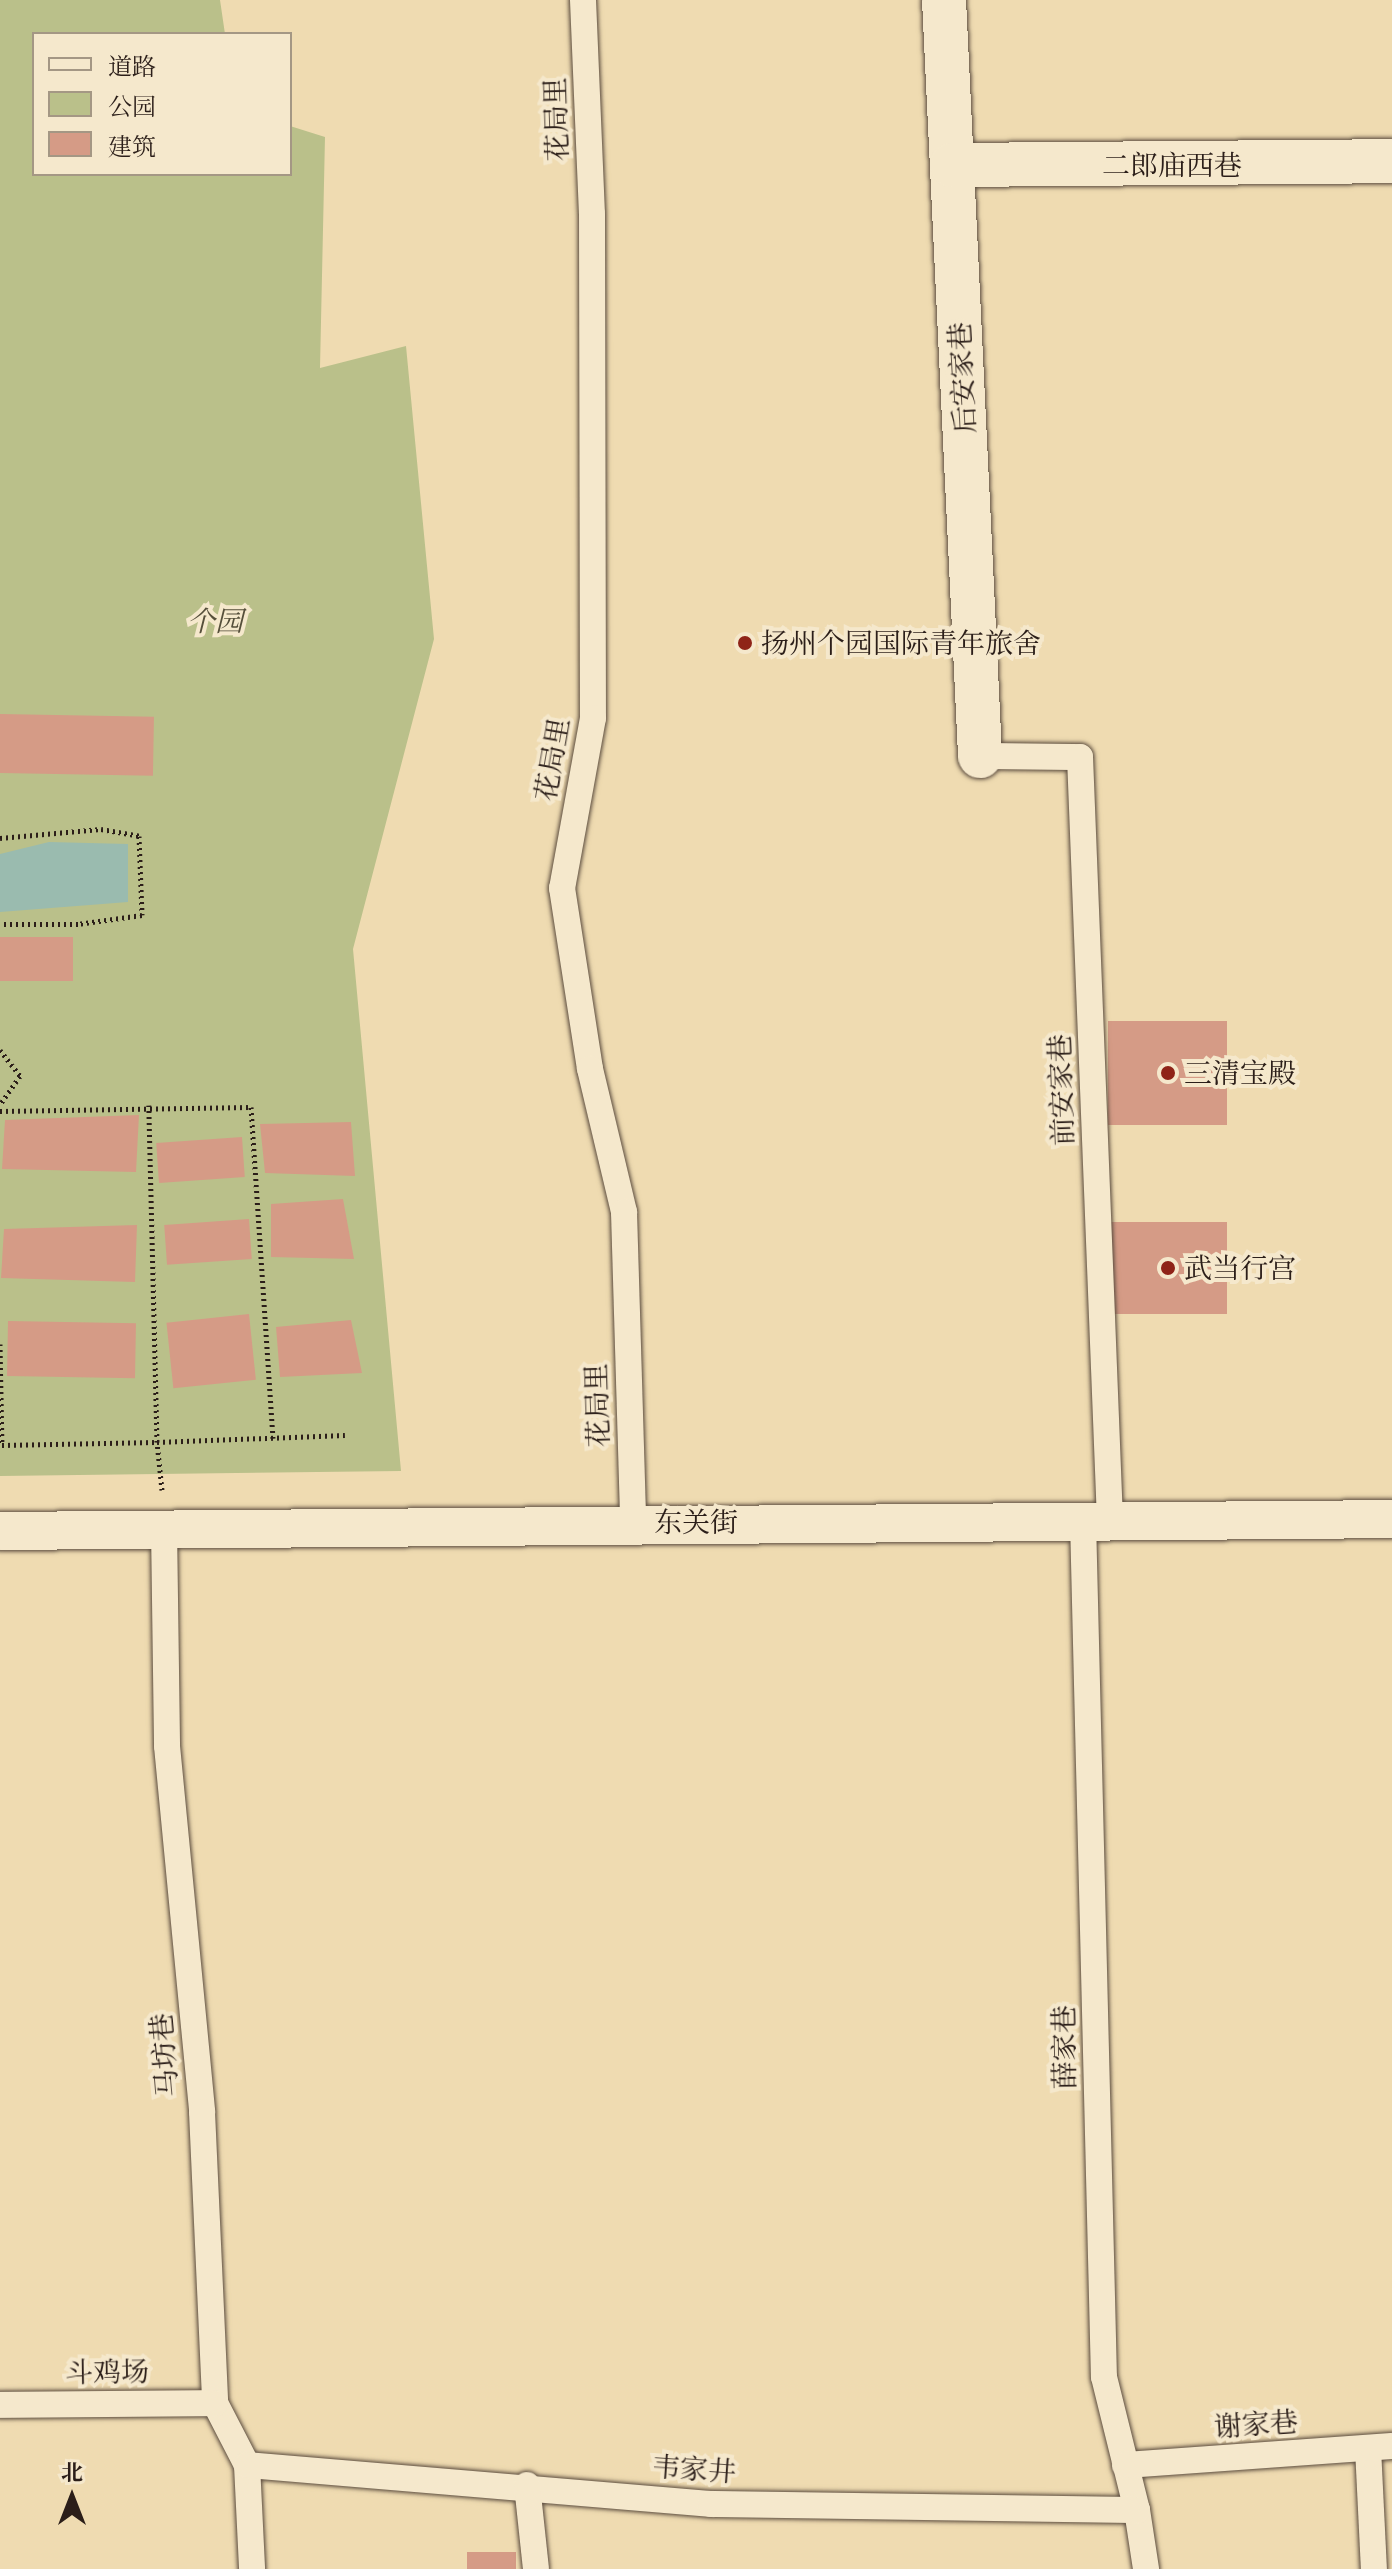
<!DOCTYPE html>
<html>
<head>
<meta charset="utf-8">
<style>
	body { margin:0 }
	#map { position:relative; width:1392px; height:2569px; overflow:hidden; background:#efdbb1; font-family:"EB Garamond","Noto Serif SC",serif }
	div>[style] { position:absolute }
	.green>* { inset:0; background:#bac08a }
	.water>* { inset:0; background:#9abbaf }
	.building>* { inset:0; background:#d59b86; transform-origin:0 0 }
	.path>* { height:5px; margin-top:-2.5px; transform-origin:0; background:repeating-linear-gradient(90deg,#2b1e19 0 2px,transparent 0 6px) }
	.roads { filter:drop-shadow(0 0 2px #5c4d3f) drop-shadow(0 0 2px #5c4d3f) }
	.service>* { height:26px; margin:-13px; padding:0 13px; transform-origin:13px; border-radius:13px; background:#f5e8cc }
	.pedestrian>* { height:38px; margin:-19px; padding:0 19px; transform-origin:19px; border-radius:19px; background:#f5e8cc }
	.minor>* { height:44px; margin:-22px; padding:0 22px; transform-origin:22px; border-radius:22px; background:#f5e8cc }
	.dots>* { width:22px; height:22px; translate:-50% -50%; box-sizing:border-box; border:4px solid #f5e8cc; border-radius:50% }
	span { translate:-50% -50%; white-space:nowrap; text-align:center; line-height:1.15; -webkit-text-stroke:8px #f5e8cc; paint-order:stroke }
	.street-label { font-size:28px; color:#2b1e19 }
	.park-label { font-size:28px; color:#564f3b; font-style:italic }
	.poi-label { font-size:28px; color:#2b1e19 }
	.left { translate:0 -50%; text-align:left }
	.legend { position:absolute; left:32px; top:32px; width:260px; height:144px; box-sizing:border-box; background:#f5e8cc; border:2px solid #a49784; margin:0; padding:10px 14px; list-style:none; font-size:24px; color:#2b1e19 }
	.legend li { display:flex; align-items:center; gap:16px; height:40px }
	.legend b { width:40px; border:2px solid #a49784 }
	.north { position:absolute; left:32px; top:2457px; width:80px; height:80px; -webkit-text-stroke:6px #f5e8cc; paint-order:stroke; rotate:0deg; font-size:22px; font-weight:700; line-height:32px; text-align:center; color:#2b1e19 }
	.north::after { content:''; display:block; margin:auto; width:28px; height:36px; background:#2b1e19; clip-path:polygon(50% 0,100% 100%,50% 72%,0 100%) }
</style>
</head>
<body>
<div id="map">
	<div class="green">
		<div style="clip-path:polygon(0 0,220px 0,225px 34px,34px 34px,34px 174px,290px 174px,290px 126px,325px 137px,320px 368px,406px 346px,434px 639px,353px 949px,401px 1471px,0 1476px)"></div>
	</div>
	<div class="water">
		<div style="clip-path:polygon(49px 842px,128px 844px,128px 902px,0 912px,0 854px)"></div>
	</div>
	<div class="building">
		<div style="left:0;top:714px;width:154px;height:59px;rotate:1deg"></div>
		<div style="left:0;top:937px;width:73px;height:44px"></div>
		<div style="left:1108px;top:1021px;width:119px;height:104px"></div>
		<div style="clip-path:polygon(139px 1115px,136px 1172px,2px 1169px,5px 1120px)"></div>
		<div style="clip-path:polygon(351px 1122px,355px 1176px,265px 1173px,260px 1124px)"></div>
		<div style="left:242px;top:1137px;width:40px;height:86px;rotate:86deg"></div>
		<div style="clip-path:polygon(343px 1199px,354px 1259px,271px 1257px,271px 1204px)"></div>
		<div style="left:249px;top:1219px;width:40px;height:85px;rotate:86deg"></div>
		<div style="left:1108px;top:1222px;width:119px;height:92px"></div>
		<div style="clip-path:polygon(137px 1225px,135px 1282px,1px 1278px,4px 1229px)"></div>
		<div style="left:249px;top:1314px;width:66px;height:83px;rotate:84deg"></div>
		<div style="clip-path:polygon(351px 1320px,362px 1373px,280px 1377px,276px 1327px)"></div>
		<div style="left:8px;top:1321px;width:128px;height:55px;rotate:1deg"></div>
		<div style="left:516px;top:2552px;width:17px;height:49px;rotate:90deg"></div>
	</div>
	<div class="path">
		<div style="left:0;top:838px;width:101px;rotate:-5.1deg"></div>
		<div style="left:101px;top:829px;width:39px;rotate:10deg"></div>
		<div style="left:139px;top:836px;width:79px;rotate:87.8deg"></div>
		<div style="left:142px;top:915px;width:65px;rotate:172deg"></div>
		<div style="left:78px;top:924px;width:78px;rotate:180deg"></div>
		<div style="left:0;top:1050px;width:33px;rotate:52deg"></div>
		<div style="left:20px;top:1076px;width:35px;rotate:125deg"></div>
		<div style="left:0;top:1111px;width:251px;rotate:-0.9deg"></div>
		<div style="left:251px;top:1107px;width:332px;rotate:86.2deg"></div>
		<div style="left:0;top:1344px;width:101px;rotate:88.9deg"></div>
		<div style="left:2px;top:1445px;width:155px;rotate:-1.1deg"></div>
		<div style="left:157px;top:1442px;width:337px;rotate:-91.4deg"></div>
		<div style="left:162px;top:1490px;width:48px;rotate:-95.9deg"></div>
		<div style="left:157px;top:1442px;width:188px;rotate:-2.1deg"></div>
	</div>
	<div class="roads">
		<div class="service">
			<div style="left:583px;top:0;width:214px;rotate:87.6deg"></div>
			<div style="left:592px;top:214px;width:504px;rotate:89.89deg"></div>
			<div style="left:593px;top:718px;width:173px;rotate:100.3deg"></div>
			<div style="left:562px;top:888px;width:183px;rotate:81.2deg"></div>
			<div style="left:590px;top:1069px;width:147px;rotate:76.6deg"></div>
			<div style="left:624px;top:1212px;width:310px;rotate:88.3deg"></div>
			<div style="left:980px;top:756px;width:100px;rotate:0.6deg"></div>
			<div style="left:1080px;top:757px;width:764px;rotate:87.75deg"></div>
			<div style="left:1083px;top:1520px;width:857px;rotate:88.6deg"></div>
			<div style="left:1104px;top:2377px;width:137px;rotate:76.1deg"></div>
			<div style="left:1137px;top:2510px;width:60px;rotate:81.3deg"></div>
			<div style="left:164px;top:1527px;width:219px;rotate:89.2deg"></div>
			<div style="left:167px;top:1746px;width:368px;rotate:84.5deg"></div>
			<div style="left:202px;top:2112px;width:291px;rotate:87.4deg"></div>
			<div style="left:215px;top:2403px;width:70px;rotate:62.7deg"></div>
			<div style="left:247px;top:2465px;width:104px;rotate:87.2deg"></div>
			<div style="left:0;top:2405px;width:215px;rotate:-0.5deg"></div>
			<div style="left:1368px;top:2448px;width:121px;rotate:87.2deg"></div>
			<div style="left:247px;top:2465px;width:466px;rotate:4.8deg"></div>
			<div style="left:711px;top:2504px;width:426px;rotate:0.8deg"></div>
			<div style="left:1125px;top:2465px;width:268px;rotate:-4.1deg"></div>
			<div style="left:527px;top:2485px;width:84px;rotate:83.9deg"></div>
		</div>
		<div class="pedestrian">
			<div style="left:0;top:1531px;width:1392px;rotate:-0.49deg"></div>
		</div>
		<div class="minor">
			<div style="left:944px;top:0;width:757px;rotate:87.27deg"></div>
			<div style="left:952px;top:165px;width:440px;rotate:-0.5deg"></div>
		</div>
	</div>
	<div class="dots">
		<div style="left:745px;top:643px;background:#8f2418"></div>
		<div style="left:1168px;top:1073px;background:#8f2418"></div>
		<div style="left:1168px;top:1268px;background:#8f2418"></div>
	</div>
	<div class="street-label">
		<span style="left:556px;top:119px;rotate:-92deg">花局里</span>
		<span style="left:1172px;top:165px">二郎庙西巷</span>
		<span style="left:962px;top:378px;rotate:-93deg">后安家巷</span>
		<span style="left:552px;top:759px;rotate:-80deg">花局里</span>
		<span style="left:1061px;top:1090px;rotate:-92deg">前安家巷</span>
		<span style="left:597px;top:1405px;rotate:-92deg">花局里</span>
		<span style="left:696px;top:1522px">东关街</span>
		<span style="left:1064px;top:2047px;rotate:-91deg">薛家巷</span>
		<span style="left:164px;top:2055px;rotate:-95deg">马坊巷</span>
		<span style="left:107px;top:2372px;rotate:-1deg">斗鸡场</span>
		<span style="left:1256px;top:2424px;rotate:-4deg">谢家巷</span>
		<span style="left:694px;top:2469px;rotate:4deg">韦家井</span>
	</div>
	<div class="park-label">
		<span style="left:215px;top:621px">个园</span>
	</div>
	<div class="poi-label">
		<span class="left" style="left:761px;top:643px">扬州个园国际青年旅舍</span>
		<span class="left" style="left:1184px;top:1073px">三清宝殿</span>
		<span class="left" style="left:1184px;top:1268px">武当行宫</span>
	</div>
	<ul class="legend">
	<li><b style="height:10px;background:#f5e8cc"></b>道路</li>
	<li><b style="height:22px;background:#bac08a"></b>公园</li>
	<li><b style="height:22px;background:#d59b86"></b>建筑</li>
	</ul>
	<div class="north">北</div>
</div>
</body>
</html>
